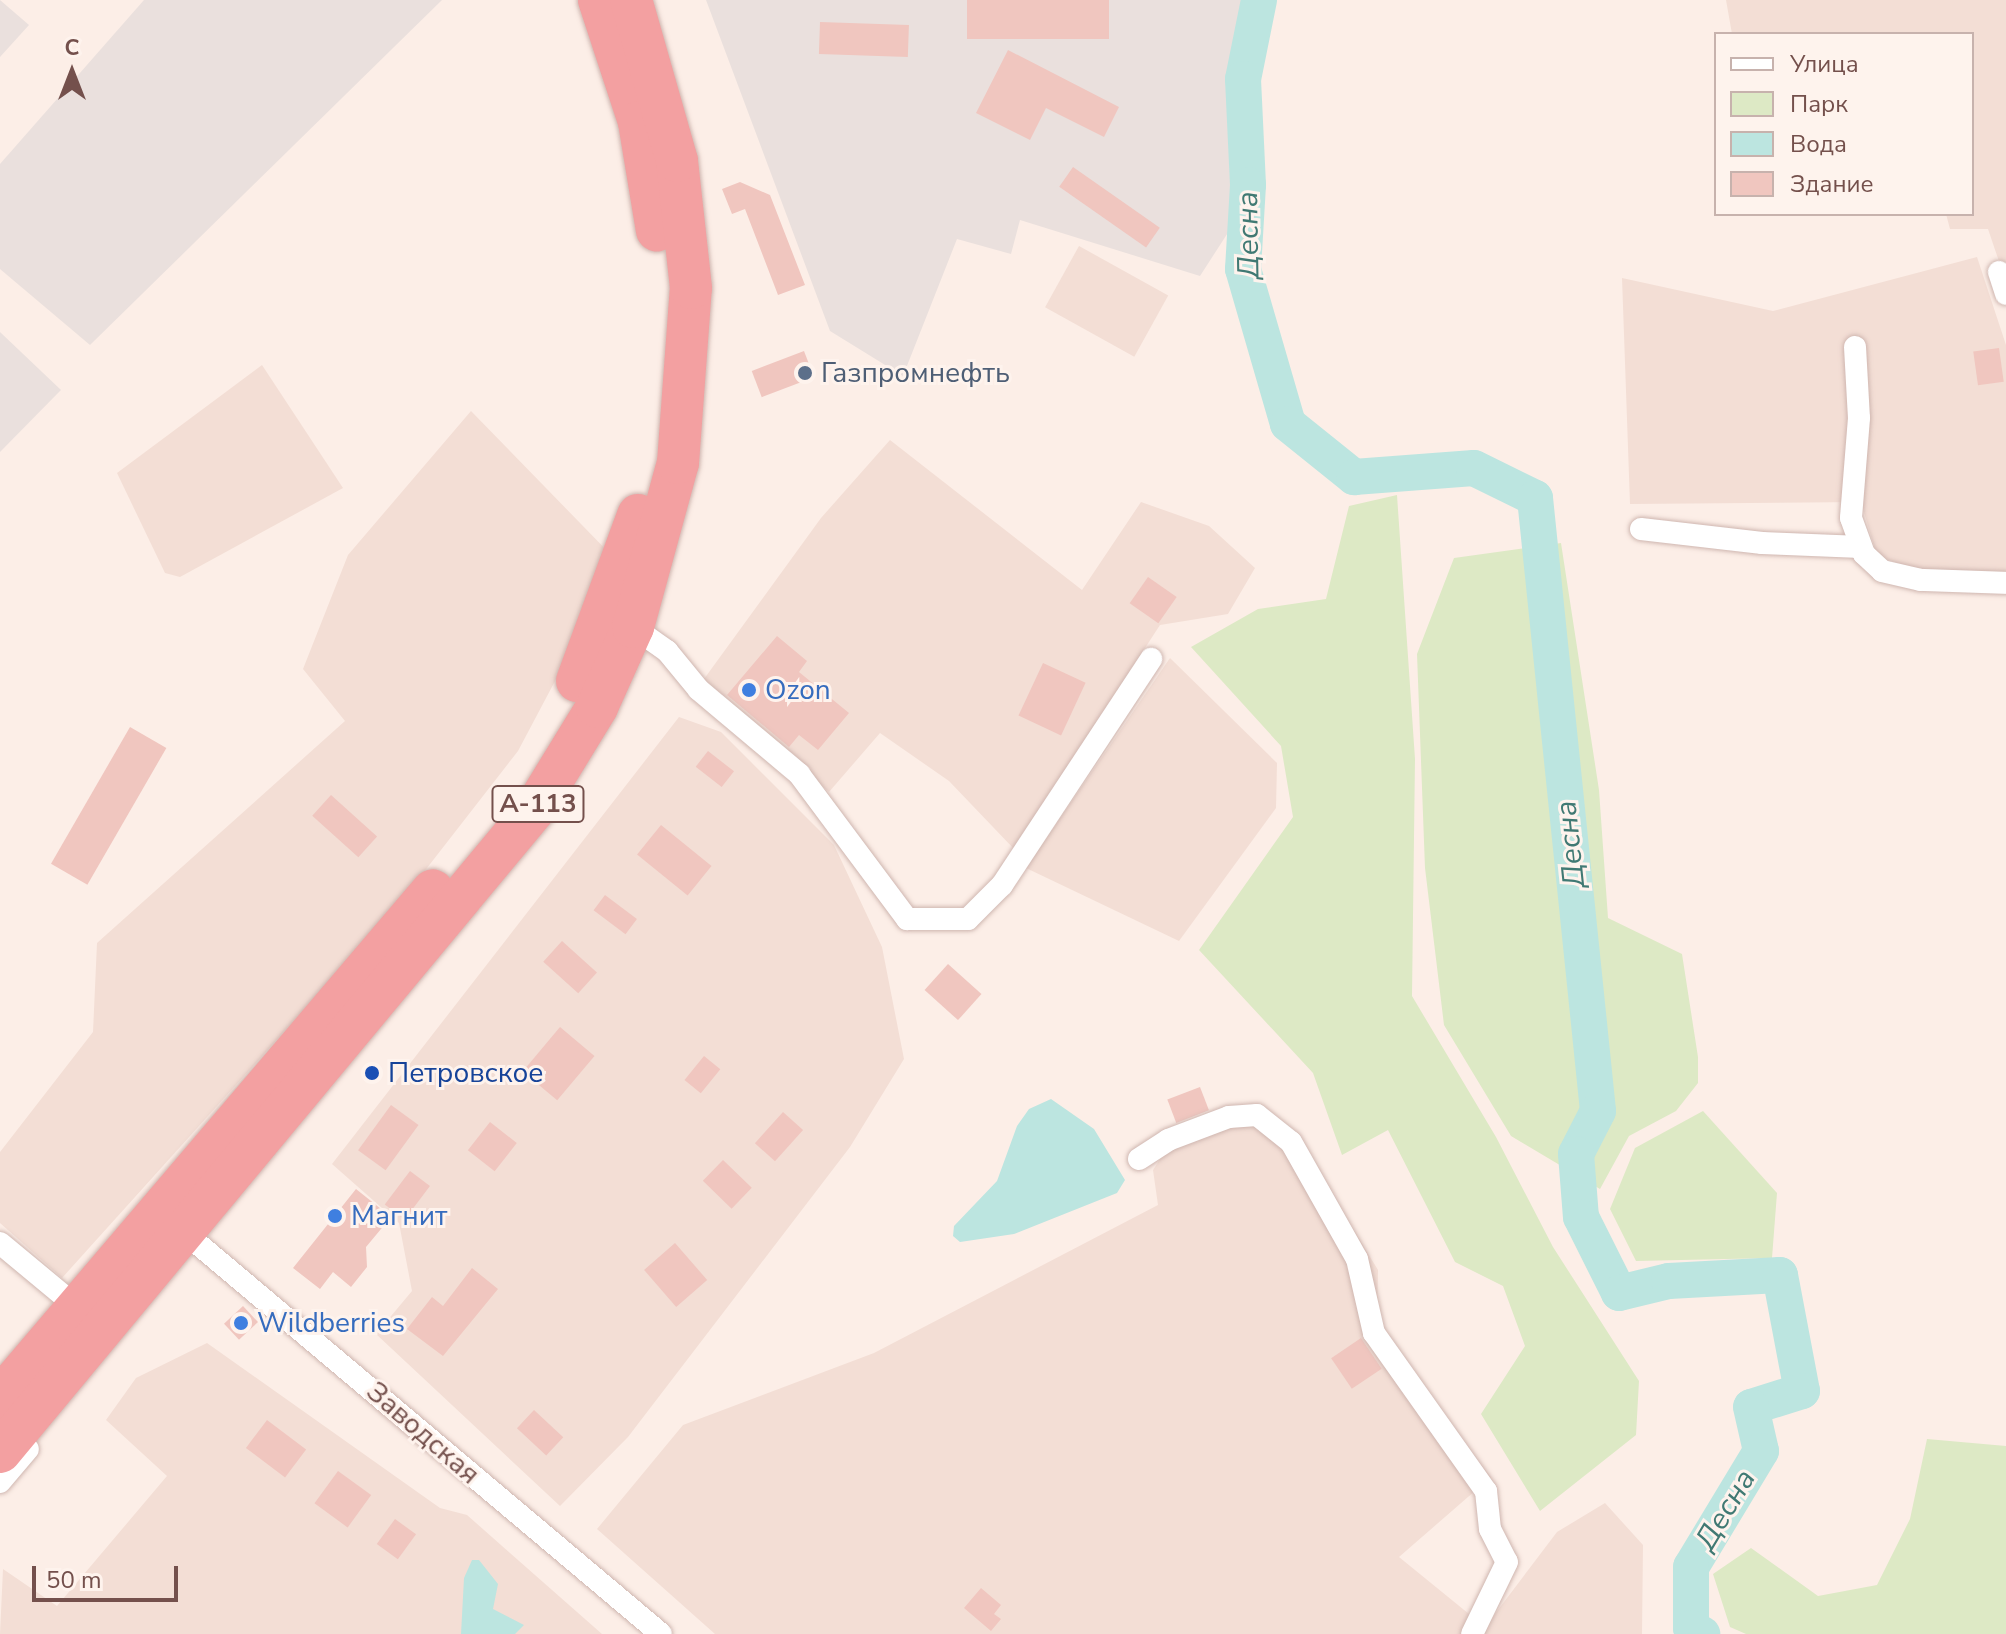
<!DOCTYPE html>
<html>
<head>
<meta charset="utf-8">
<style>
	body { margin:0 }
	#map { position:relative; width:2006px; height:1634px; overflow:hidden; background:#fceee7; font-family:"Nunito Sans",sans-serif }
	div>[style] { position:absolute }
	.residential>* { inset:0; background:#f3ded5; transform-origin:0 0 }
	.industrial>* { inset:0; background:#eae0dd }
	.green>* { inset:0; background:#dde9c5 }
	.water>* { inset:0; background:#bce5e0 }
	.river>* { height:36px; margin:-18px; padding:0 18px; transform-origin:18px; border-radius:18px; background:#bce5e0 }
	.building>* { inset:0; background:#f0c6bf; transform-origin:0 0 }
	.roads { filter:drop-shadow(0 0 2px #cfb6b0) drop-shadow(0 0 2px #cfb6b0) }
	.street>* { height:22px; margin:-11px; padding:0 11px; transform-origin:11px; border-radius:11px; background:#fff }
	.highway>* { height:42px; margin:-21px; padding:0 21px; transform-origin:21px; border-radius:21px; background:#f3a0a1 }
	.dots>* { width:22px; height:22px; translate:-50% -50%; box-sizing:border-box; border:4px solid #fef3ed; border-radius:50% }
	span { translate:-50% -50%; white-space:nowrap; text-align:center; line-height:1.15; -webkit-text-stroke:6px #fef3ed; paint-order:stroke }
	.shield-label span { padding:2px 6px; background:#fef3ed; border:2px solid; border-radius:6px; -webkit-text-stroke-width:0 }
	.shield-label { font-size:26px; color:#74504c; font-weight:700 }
	.service-label { font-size:28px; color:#4e5e75 }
	.left { translate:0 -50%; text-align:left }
	.shop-label { font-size:28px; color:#366cbe }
	.transit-label { font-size:28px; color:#164399 }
	.street-label { font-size:28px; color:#74504c }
	.water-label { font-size:30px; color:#407973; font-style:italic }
	.legend { position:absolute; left:1714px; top:32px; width:260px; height:184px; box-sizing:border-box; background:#fef3ed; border:2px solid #c7b2ad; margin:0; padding:10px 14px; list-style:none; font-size:24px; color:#74504c }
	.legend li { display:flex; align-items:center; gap:16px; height:40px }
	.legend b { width:40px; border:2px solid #c7b2ad }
	.north { position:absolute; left:32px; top:32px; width:80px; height:80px; -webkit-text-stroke:6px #fef3ed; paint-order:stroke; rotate:0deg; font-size:22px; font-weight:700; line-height:32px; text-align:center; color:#74504c }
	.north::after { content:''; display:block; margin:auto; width:28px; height:36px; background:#74504c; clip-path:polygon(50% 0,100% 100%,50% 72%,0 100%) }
	.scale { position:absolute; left:32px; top:1566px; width:146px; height:36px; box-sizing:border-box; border:4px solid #74504c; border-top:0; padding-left:10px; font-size:24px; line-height:28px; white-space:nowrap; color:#74504c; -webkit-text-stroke:6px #fef3ed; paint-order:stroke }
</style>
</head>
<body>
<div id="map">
	<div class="residential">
		<div style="clip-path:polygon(1726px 0,2006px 0,2006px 282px,1988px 229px,1950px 229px,1946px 214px,1972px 214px,1972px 34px,1732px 34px)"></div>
		<div style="left:1079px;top:246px;width:102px;height:70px;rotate:29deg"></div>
		<div style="clip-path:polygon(1977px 257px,2006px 345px,2006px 589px,1979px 590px,1877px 556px,1861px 502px,1630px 504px,1622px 278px,1773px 311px)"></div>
		<div style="clip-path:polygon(262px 365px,343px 488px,180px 577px,165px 573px,117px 473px)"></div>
		<div style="clip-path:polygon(471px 411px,618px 562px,518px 751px,399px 904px,62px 1278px,0 1223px,0 1152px,93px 1032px,97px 943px,345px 721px,303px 669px,348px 555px)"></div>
		<div style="clip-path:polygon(890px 440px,1082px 590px,1141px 502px,1209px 526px,1255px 568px,1228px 614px,1160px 625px,1014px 849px,949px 781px,880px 733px,829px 792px,704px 679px,821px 518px)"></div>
		<div style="clip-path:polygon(1170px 658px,1277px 763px,1276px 808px,1179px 941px,1026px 868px)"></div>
		<div style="clip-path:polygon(679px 717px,721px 732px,834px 845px,882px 947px,904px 1059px,850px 1147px,628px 1437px,560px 1506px,376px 1334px,412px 1291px,399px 1223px,332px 1164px)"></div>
		<div style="clip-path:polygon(1251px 1120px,1298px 1138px,1378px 1270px,1377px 1333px,1491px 1477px,1399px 1557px,1485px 1627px,1557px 1532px,1605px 1503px,1643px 1545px,1642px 1634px,715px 1634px,597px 1529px,683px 1425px,874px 1353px,1158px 1205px,1153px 1170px,1168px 1147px)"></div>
		<div style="clip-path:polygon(207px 1343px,440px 1508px,467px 1515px,602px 1634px,0 1634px,3px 1569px,57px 1606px,167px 1476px,106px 1420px,136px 1378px)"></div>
	</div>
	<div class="industrial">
		<div style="clip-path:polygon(0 0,29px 25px,0 57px)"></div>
		<div style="clip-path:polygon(144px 0,442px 0,90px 345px,0 269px,0 164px)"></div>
		<div style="clip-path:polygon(706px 0,1242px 0,1228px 78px,1231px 228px,1200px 276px,1020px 220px,1011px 254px,957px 239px,903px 376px,830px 331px)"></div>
		<div style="clip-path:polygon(0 332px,61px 390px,0 452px)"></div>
	</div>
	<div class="green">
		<div style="clip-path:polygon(1397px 495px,1415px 759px,1412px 996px,1496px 1137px,1553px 1247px,1639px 1381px,1636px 1435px,1540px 1511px,1481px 1414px,1525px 1346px,1503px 1286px,1455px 1262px,1388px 1130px,1342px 1155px,1313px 1073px,1199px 950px,1293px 817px,1281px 746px,1191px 647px,1258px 609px,1326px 599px,1349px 506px)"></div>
		<div style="clip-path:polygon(1561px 543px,1599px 790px,1608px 918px,1682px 954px,1698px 1057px,1698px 1083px,1676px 1111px,1629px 1136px,1600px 1189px,1511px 1136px,1444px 1025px,1425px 868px,1417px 654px,1454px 558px)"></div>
		<div style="clip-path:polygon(1703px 1111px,1777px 1193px,1772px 1258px,1636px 1261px,1610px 1209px,1635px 1148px)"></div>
		<div style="clip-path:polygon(1927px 1439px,2006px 1446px,2006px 1634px,1746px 1634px,1730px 1627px,1713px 1574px,1751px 1548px,1818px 1596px,1877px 1585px,1910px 1519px)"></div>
	</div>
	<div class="water">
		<div style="clip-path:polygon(1051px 1099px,1094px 1129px,1125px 1180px,1117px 1193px,1014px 1234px,960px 1242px,953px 1236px,954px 1226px,997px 1181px,1017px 1126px,1029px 1109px)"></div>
		<div style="clip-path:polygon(472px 1560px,479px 1560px,498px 1584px,493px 1609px,524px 1625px,515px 1634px,461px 1634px,464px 1578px)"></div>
	</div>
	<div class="river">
		<div style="left:1259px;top:0;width:81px;rotate:101.4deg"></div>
		<div style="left:1243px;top:79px;width:106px;rotate:87.3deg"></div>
		<div style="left:1248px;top:185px;width:84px;rotate:93.4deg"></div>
		<div style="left:1243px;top:269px;width:161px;rotate:73.8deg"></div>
		<div style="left:1288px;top:424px;width:85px;rotate:38.8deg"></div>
		<div style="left:1354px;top:477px;width:120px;rotate:-4.3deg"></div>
		<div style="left:1474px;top:468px;width:68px;rotate:26.2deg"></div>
		<div style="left:1535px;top:498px;width:616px;rotate:84.13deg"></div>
		<div style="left:1598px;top:1111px;width:48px;rotate:117.1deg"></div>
		<div style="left:1576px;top:1154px;width:63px;rotate:85.5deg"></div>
		<div style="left:1581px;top:1217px;width:85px;rotate:63.4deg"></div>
		<div style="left:1619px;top:1293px;width:51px;rotate:-13.5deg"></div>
		<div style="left:1669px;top:1281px;width:111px;rotate:-3.1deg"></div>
		<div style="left:1780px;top:1275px;width:118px;rotate:79.3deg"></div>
		<div style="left:1802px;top:1391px;width:53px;rotate:162.6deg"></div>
		<div style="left:1751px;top:1407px;width:45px;rotate:77.2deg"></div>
		<div style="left:1761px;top:1451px;width:135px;rotate:121.1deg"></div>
		<div style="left:1691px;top:1567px;width:61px;rotate:90deg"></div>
		<div style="left:1691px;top:1628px;width:13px;rotate:29deg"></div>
	</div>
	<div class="building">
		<div style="left:967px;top:0;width:142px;height:39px"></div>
		<div style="left:820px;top:22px;width:89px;height:32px;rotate:2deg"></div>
		<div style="clip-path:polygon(1008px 50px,1119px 107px,1104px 137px,1046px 108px,1030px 140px,976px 113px)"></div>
		<div style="left:1073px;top:167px;width:106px;height:24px;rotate:35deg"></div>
		<div style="clip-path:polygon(740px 182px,770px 195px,805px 285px,778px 295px,745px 209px,732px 214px,722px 189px)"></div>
		<div style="left:1999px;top:348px;width:34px;height:26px;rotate:82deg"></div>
		<div style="left:804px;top:351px;width:28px;height:56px;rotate:69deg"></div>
		<div style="left:1148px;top:577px;width:35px;height:32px;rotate:35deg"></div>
		<div style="clip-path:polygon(777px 636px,807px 661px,799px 672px,849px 713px,818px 750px,799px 735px,789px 747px,727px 695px)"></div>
		<div style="left:1043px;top:663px;width:47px;height:58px;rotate:25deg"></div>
		<div style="left:130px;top:727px;width:42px;height:158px;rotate:30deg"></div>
		<div style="left:708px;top:751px;width:33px;height:20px;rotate:38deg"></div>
		<div style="left:331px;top:795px;width:62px;height:28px;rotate:42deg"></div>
		<div style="left:661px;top:825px;width:65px;height:38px;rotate:39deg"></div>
		<div style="left:605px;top:895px;width:40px;height:19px;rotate:37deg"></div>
		<div style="left:562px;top:941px;width:47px;height:28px;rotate:42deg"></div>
		<div style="left:948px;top:964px;width:45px;height:35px;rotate:42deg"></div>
		<div style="left:560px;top:1027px;width:45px;height:58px;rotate:40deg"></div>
		<div style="left:704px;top:1056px;width:21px;height:31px;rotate:39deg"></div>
		<div style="left:1200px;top:1087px;width:25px;height:35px;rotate:69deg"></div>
		<div style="left:391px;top:1105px;width:34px;height:56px;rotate:36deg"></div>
		<div style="left:783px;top:1112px;width:27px;height:42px;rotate:42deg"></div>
		<div style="left:490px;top:1122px;width:34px;height:36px;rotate:38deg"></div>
		<div style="left:723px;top:1160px;width:40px;height:29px;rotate:44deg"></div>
		<div style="left:410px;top:1171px;width:25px;height:42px;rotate:37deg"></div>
		<div style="clip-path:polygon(356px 1189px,391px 1217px,366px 1247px,367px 1267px,351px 1287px,333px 1272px,320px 1289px,293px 1268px)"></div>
		<div style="left:675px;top:1243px;width:49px;height:41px;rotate:49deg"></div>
		<div style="clip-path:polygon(472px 1268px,498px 1289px,443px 1356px,407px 1329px,432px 1297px,443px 1306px)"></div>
		<div style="left:243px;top:1306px;width:22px;height:26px;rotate:47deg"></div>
		<div style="left:1361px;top:1338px;width:37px;height:36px;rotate:56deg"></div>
		<div style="left:534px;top:1410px;width:40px;height:25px;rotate:43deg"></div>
		<div style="left:267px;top:1420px;width:49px;height:35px;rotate:37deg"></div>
		<div style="left:338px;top:1471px;width:41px;height:40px;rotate:36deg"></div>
		<div style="left:395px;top:1519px;width:26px;height:31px;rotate:36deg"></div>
		<div style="clip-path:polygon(981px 1588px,1001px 1605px,994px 1614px,1001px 1619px,991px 1631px,964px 1608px)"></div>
	</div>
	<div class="roads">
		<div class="street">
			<div style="left:1999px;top:272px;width:23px;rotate:72deg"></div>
			<div style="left:1855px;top:347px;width:71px;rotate:86.8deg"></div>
			<div style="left:1859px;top:418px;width:100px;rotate:94.6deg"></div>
			<div style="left:1851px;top:518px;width:38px;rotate:70deg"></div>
			<div style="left:1864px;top:554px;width:25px;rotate:43deg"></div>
			<div style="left:1882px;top:571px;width:40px;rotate:13deg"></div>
			<div style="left:1921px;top:580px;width:85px;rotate:2deg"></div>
			<div style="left:1641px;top:529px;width:122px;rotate:6.6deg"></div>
			<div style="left:1762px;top:543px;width:99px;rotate:2.3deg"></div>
			<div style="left:633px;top:627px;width:42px;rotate:35.2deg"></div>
			<div style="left:667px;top:651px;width:50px;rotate:50.6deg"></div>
			<div style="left:699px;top:690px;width:131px;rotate:40deg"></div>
			<div style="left:799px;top:774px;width:181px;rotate:53.3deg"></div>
			<div style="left:907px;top:919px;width:61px"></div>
			<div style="left:968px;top:919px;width:48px;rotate:-45deg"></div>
			<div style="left:1002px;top:885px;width:271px;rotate:-56.6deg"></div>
			<div style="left:1139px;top:1159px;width:35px;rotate:-33deg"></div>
			<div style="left:1168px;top:1140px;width:65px;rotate:-20.7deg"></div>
			<div style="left:1229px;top:1117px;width:28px;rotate:-4deg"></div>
			<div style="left:1257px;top:1115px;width:43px;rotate:38.5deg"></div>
			<div style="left:1291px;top:1142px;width:134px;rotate:60.6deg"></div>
			<div style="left:1357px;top:1259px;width:76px;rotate:77.1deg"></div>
			<div style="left:1374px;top:1333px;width:194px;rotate:54.7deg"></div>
			<div style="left:1486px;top:1491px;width:38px;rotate:84deg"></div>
			<div style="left:1490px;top:1529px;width:37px;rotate:63deg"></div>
			<div style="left:1507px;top:1562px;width:80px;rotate:115.9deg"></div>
			<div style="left:185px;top:1233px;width:622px;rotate:40.11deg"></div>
			<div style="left:0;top:1243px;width:99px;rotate:39.7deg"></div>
			<div style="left:0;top:1482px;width:43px;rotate:-49.7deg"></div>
		</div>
		<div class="highway">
			<div style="left:599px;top:0;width:128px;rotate:71.8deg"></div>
			<div style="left:639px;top:122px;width:110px;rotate:80.6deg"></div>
			<div style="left:577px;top:681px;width:177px;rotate:-69.8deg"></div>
			<div style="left:0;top:1398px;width:667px;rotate:-49.56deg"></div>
			<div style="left:0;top:1452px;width:835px;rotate:-50.25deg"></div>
			<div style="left:534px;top:810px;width:121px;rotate:-58.5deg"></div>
			<div style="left:597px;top:707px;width:88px;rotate:-65.8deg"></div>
			<div style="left:633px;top:627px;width:170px;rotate:-74.7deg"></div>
			<div style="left:678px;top:463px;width:175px;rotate:-85.8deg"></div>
			<div style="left:691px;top:288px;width:128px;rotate:-96.3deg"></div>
			<div style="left:677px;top:161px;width:167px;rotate:-105.9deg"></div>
		</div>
	</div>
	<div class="dots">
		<div style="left:805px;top:373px;background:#5c6f8a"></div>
		<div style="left:749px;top:690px;background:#3f7fe0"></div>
		<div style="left:372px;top:1073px;background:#1a4fb4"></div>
		<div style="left:335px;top:1216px;background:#3f7fe0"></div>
		<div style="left:241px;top:1323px;background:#3f7fe0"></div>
	</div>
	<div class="shield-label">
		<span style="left:538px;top:804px">А-113</span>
	</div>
	<div class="service-label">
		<span class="left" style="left:821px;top:373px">Газпромнефть</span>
	</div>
	<div class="shop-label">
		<span class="left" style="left:765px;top:690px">Ozon</span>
		<span class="left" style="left:351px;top:1216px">Магнит</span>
		<span class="left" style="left:257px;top:1323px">Wildberries</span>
	</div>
	<div class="transit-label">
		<span class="left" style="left:388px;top:1073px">Петровское</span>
	</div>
	<div class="street-label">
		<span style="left:423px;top:1433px;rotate:41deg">Заводская</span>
	</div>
	<div class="water-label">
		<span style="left:1249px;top:235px;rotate:-91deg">Десна</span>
		<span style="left:1571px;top:844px;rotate:-96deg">Десна</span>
		<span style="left:1726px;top:1510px;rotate:-59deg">Десна</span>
	</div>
	<ul class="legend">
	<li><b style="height:10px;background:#fff"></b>Улица</li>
	<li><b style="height:22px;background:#dde9c5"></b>Парк</li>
	<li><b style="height:22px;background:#bce5e0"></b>Вода</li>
	<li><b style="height:22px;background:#f0c6bf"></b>Здание</li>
	</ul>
	<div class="north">С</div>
	<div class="scale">50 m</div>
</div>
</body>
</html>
